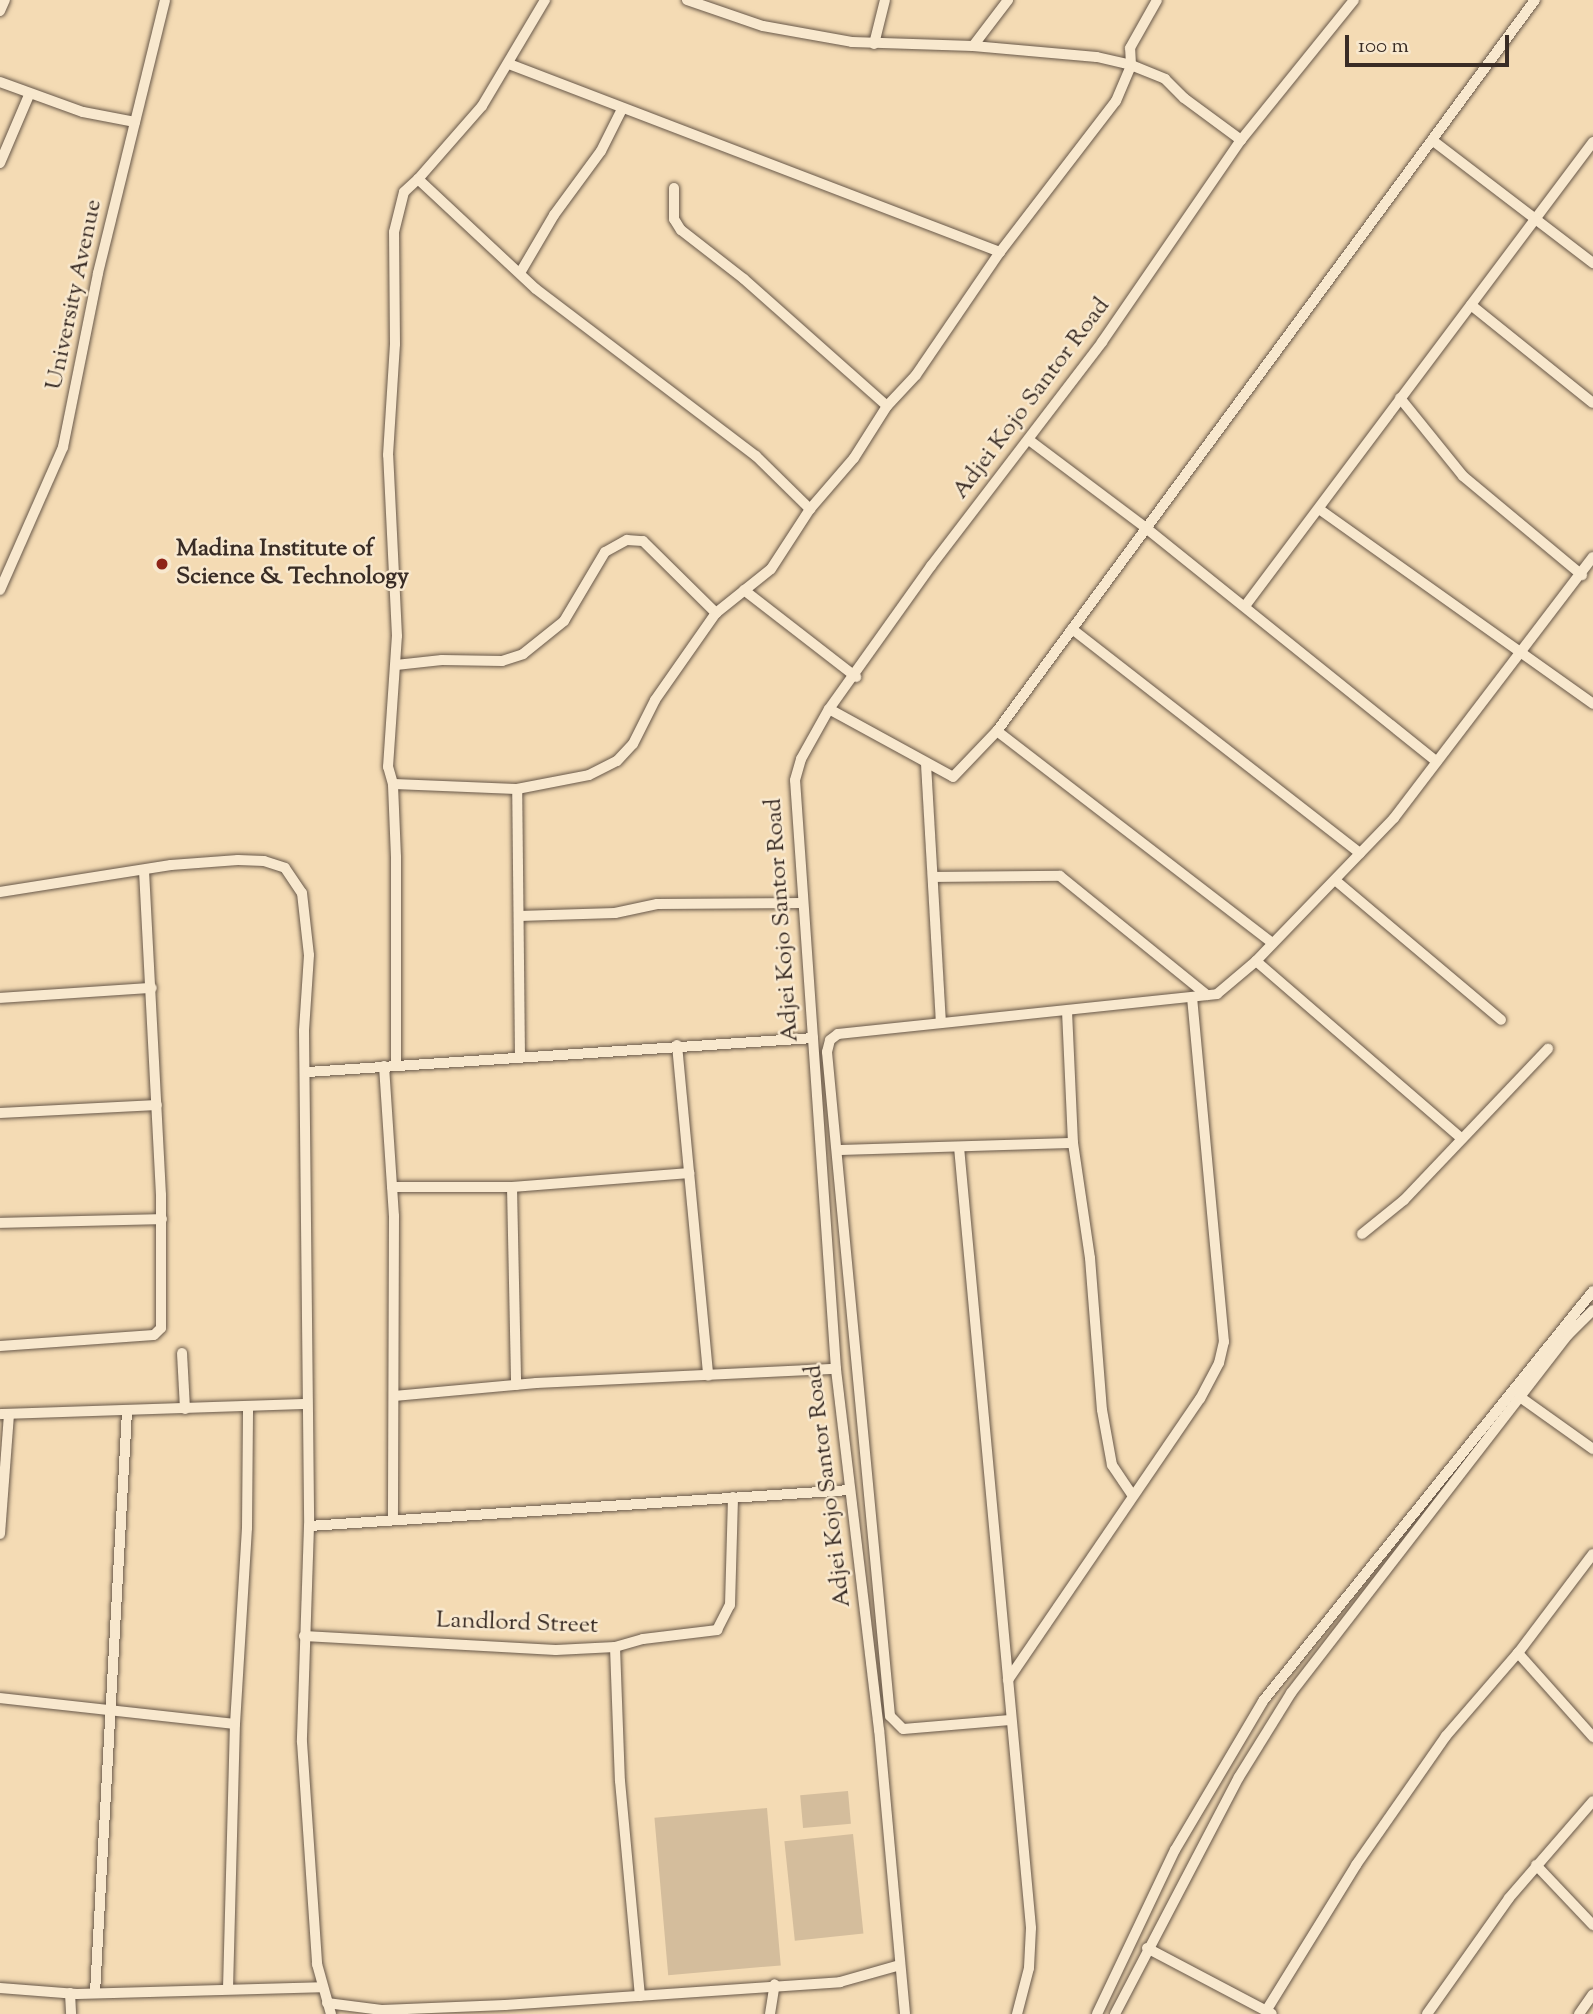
<!DOCTYPE html>
<html>
<head>
<meta charset="utf-8">
<style>
	body { margin:0 }
	#map { position:relative; width:1593px; height:2014px; overflow:hidden; background:#f4dbb4; font-family:"Sorts Mill Goudy",serif }
	div>[style] { position:absolute }
	.green>* { inset:0; background:#d4bd9c; transform-origin:0 0 }
	.roads { filter:drop-shadow(0 0 2px #685849) drop-shadow(0 0 2px #685849) }
	.minor>* { height:10px; margin:-5px; padding:0 5px; transform-origin:5px; border-radius:5px; background:#f8e8ce }
	.dots>* { width:19px; height:19px; translate:-50% -50%; box-sizing:border-box; border:4px solid #f8e8ce; border-radius:50% }
	span { translate:-50% -50%; white-space:nowrap; text-align:center; line-height:1.15; -webkit-text-stroke:5px #f8e8ce; paint-order:stroke }
	.street-label { font-size:24px; color:#392c25 }
	.poi-label { font-size:24px; color:#392c25; font-weight:700 }
	.left { translate:0 -50%; text-align:left }
	.scale { position:absolute; left:1345px; top:35px; width:164px; height:32px; box-sizing:border-box; border:4px solid #392c25; border-top:0; padding-left:9px; font-size:21px; line-height:24px; white-space:nowrap; color:#392c25; -webkit-text-stroke:5px #f8e8ce; paint-order:stroke }
</style>
</head>
<body>
<div id="map">
	<div class="green">
		<div style="left:848px;top:1791px;width:33px;height:48px;rotate:85deg"></div>
		<div style="left:767px;top:1808px;width:158px;height:113px;rotate:85deg"></div>
		<div style="left:853px;top:1834px;width:100px;height:69px;rotate:84deg"></div>
	</div>
	<div class="roads">
		<div class="minor">
			<div style="left:545px;top:0;width:123px;rotate:120.7deg"></div>
			<div style="left:482px;top:106px;width:97px;rotate:131.2deg"></div>
			<div style="left:418px;top:179px;width:161px;rotate:43deg"></div>
			<div style="left:536px;top:289px;width:276px;rotate:37.2deg"></div>
			<div style="left:756px;top:456px;width:76px;rotate:44.5deg"></div>
			<div style="left:687px;top:0;width:80px;rotate:18.9deg"></div>
			<div style="left:763px;top:26px;width:90px;rotate:10.2deg"></div>
			<div style="left:852px;top:42px;width:121px;rotate:1.9deg"></div>
			<div style="left:973px;top:46px;width:124px;rotate:5.1deg"></div>
			<div style="left:1097px;top:57px;width:35px;rotate:13deg"></div>
			<div style="left:1131px;top:65px;width:37px;rotate:22deg"></div>
			<div style="left:1165px;top:79px;width:27px;rotate:45deg"></div>
			<div style="left:1184px;top:98px;width:71px;rotate:36.4deg"></div>
			<div style="left:0;top:11px;width:12px;rotate:-66deg"></div>
			<div style="left:874px;top:44px;width:45px;rotate:-76deg"></div>
			<div style="left:973px;top:46px;width:58px;rotate:-52.7deg"></div>
			<div style="left:509px;top:64px;width:526px;rotate:20.95deg"></div>
			<div style="left:0;top:82px;width:88px;rotate:19.9deg"></div>
			<div style="left:83px;top:112px;width:53px;rotate:10.9deg"></div>
			<div style="left:1432px;top:140px;width:203px;rotate:37.4deg"></div>
			<div style="left:0;top:163px;width:74px;rotate:-66.9deg"></div>
			<div style="left:674px;top:188px;width:31px;rotate:90deg"></div>
			<div style="left:674px;top:219px;width:13px;rotate:58deg"></div>
			<div style="left:681px;top:230px;width:80px;rotate:37.9deg"></div>
			<div style="left:744px;top:279px;width:191px;rotate:41.6deg"></div>
			<div style="left:520px;top:273px;width:67px;rotate:-59.6deg"></div>
			<div style="left:554px;top:215px;width:79px;rotate:-53.7deg"></div>
			<div style="left:601px;top:151px;width:47px;rotate:-63.4deg"></div>
			<div style="left:1471px;top:305px;width:156px;rotate:38.8deg"></div>
			<div style="left:1400px;top:398px;width:100px;rotate:51.1deg"></div>
			<div style="left:1463px;top:476px;width:155px;rotate:39.8deg"></div>
			<div style="left:1029px;top:440px;width:146px;rotate:36.9deg"></div>
			<div style="left:1146px;top:528px;width:373px;rotate:38.8deg"></div>
			<div style="left:1319px;top:509px;width:336px;rotate:35.4deg"></div>
			<div style="left:0;top:590px;width:156px;rotate:-66.2deg"></div>
			<div style="left:63px;top:447px;width:177px;rotate:-78.6deg"></div>
			<div style="left:98px;top:273px;width:281px;rotate:-76.2deg"></div>
			<div style="left:744px;top:590px;width:142px;rotate:37.8deg"></div>
			<div style="left:1245px;top:606px;width:580px;rotate:-53.13deg"></div>
			<div style="left:1072px;top:629px;width:365px;rotate:37.9deg"></div>
			<div style="left:396px;top:665px;width:46px;rotate:-6.2deg"></div>
			<div style="left:442px;top:660px;width:60px;rotate:1deg"></div>
			<div style="left:502px;top:661px;width:22px;rotate:-18deg"></div>
			<div style="left:523px;top:654px;width:53px;rotate:-38.8deg"></div>
			<div style="left:564px;top:621px;width:80px;rotate:-59.3deg"></div>
			<div style="left:605px;top:552px;width:25px;rotate:-29deg"></div>
			<div style="left:627px;top:540px;width:16px;rotate:4deg"></div>
			<div style="left:643px;top:541px;width:103px;rotate:44.6deg"></div>
			<div style="left:829px;top:709px;width:141px;rotate:28.7deg"></div>
			<div style="left:953px;top:777px;width:64px;rotate:-46.3deg"></div>
			<div style="left:997px;top:731px;width:908px;rotate:-53.65deg"></div>
			<div style="left:997px;top:731px;width:346px;rotate:37.6deg"></div>
			<div style="left:926px;top:764px;width:259px;rotate:86.7deg"></div>
			<div style="left:393px;top:784px;width:124px;rotate:2.3deg"></div>
			<div style="left:933px;top:877px;width:127px;rotate:-0.5deg"></div>
			<div style="left:1060px;top:876px;width:189px;rotate:39deg"></div>
			<div style="left:1335px;top:880px;width:217px;rotate:40.1deg"></div>
			<div style="left:0;top:892px;width:173px;rotate:-9deg"></div>
			<div style="left:171px;top:865px;width:67px;rotate:-4.3deg"></div>
			<div style="left:238px;top:860px;width:26px;rotate:2deg"></div>
			<div style="left:264px;top:861px;width:22px;rotate:18deg"></div>
			<div style="left:285px;top:868px;width:30px;rotate:56deg"></div>
			<div style="left:302px;top:893px;width:62px;rotate:83.6deg"></div>
			<div style="left:309px;top:955px;width:76px;rotate:93.8deg"></div>
			<div style="left:304px;top:1031px;width:495px;rotate:89.4deg"></div>
			<div style="left:309px;top:1526px;width:216px;rotate:91.9deg"></div>
			<div style="left:302px;top:1742px;width:223px;rotate:86.1deg"></div>
			<div style="left:317px;top:1964px;width:52px;rotate:74.4deg"></div>
			<div style="left:519px;top:916px;width:96px;rotate:-1.8deg"></div>
			<div style="left:615px;top:913px;width:43px;rotate:-12.1deg"></div>
			<div style="left:657px;top:904px;width:146px;rotate:-0.4deg"></div>
			<div style="left:1256px;top:961px;width:272px;rotate:40.8deg"></div>
			<div style="left:0;top:998px;width:152px;rotate:-3.8deg"></div>
			<div style="left:1067px;top:1011px;width:132px;rotate:87.4deg"></div>
			<div style="left:1073px;top:1143px;width:116px;rotate:81.6deg"></div>
			<div style="left:1090px;top:1258px;width:152px;rotate:85.5deg"></div>
			<div style="left:1102px;top:1410px;width:56px;rotate:79.7deg"></div>
			<div style="left:1112px;top:1465px;width:36px;rotate:56deg"></div>
			<div style="left:677px;top:1045px;width:332px;rotate:84.6deg"></div>
			<div style="left:520px;top:1058px;width:269px;rotate:-90.6deg"></div>
			<div style="left:517px;top:789px;width:73px;rotate:-11deg"></div>
			<div style="left:589px;top:775px;width:31px;rotate:-27deg"></div>
			<div style="left:617px;top:761px;width:23px;rotate:-47deg"></div>
			<div style="left:633px;top:744px;width:49px;rotate:-63.4deg"></div>
			<div style="left:655px;top:700px;width:106px;rotate:-55deg"></div>
			<div style="left:716px;top:613px;width:70px;rotate:-38.7deg"></div>
			<div style="left:771px;top:569px;width:72px;rotate:-57deg"></div>
			<div style="left:810px;top:509px;width:67px;rotate:-49.2deg"></div>
			<div style="left:854px;top:458px;width:62px;rotate:-57.6deg"></div>
			<div style="left:887px;top:406px;width:42px;rotate:-46.9deg"></div>
			<div style="left:916px;top:375px;width:149px;rotate:-55.7deg"></div>
			<div style="left:1000px;top:252px;width:190px;rotate:-52.5deg"></div>
			<div style="left:1116px;top:101px;width:39px;rotate:-67deg"></div>
			<div style="left:1131px;top:65px;width:17px;rotate:-93deg"></div>
			<div style="left:1130px;top:48px;width:55px;rotate:-60.6deg"></div>
			<div style="left:384px;top:1066px;width:150px;rotate:86.2deg"></div>
			<div style="left:394px;top:1216px;width:302px;rotate:90.2deg"></div>
			<div style="left:396px;top:1066px;width:209px;rotate:-90deg"></div>
			<div style="left:396px;top:857px;width:73px;rotate:-92.4deg"></div>
			<div style="left:393px;top:784px;width:18px;rotate:-106deg"></div>
			<div style="left:388px;top:767px;width:131px;rotate:-86.1deg"></div>
			<div style="left:397px;top:636px;width:181px;rotate:-92.8deg"></div>
			<div style="left:388px;top:455px;width:111px;rotate:-86.4deg"></div>
			<div style="left:395px;top:344px;width:112px;rotate:-90.5deg"></div>
			<div style="left:394px;top:232px;width:41px;rotate:-76deg"></div>
			<div style="left:404px;top:192px;width:19px;rotate:-43deg"></div>
			<div style="left:308px;top:1072px;width:506px;rotate:-3.85deg"></div>
			<div style="left:0;top:1113px;width:157px;rotate:-2.9deg"></div>
			<div style="left:959px;top:1147px;width:784px;rotate:84.73deg"></div>
			<div style="left:1031px;top:1928px;width:40px;rotate:92.9deg"></div>
			<div style="left:1029px;top:1968px;width:48px;rotate:104.6deg"></div>
			<div style="left:837px;top:1150px;width:236px;rotate:-1.7deg"></div>
			<div style="left:392px;top:1187px;width:120px"></div>
			<div style="left:512px;top:1187px;width:178px;rotate:-4.5deg"></div>
			<div style="left:512px;top:1187px;width:198px;rotate:88.8deg"></div>
			<div style="left:0;top:1223px;width:162px;rotate:-1.4deg"></div>
			<div style="left:1362px;top:1234px;width:54px;rotate:-39deg"></div>
			<div style="left:1404px;top:1200px;width:209px;rotate:-46.4deg"></div>
			<div style="left:0;top:1346px;width:154px;rotate:-4.1deg"></div>
			<div style="left:154px;top:1335px;width:10px;rotate:-45deg"></div>
			<div style="left:161px;top:1328px;width:133px;rotate:-90deg"></div>
			<div style="left:161px;top:1195px;width:325px;rotate:-93deg"></div>
			<div style="left:182px;top:1353px;width:56px;rotate:86.9deg"></div>
			<div style="left:394px;top:1396px;width:143px;rotate:-5.2deg"></div>
			<div style="left:536px;top:1383px;width:300px;rotate:-2.7deg"></div>
			<div style="left:1520px;top:1397px;width:90px;rotate:35.5deg"></div>
			<div style="left:0;top:1414px;width:306px;rotate:-1.9deg"></div>
			<div style="left:309px;top:1526px;width:542px;rotate:-3.81deg"></div>
			<div style="left:0;top:1534px;width:119px;rotate:-85.7deg"></div>
			<div style="left:304px;top:1636px;width:252px;rotate:3.2deg"></div>
			<div style="left:556px;top:1650px;width:59px;rotate:-2.9deg"></div>
			<div style="left:615px;top:1647px;width:29px;rotate:-16deg"></div>
			<div style="left:643px;top:1639px;width:75px;rotate:-6.9deg"></div>
			<div style="left:717px;top:1630px;width:28px;rotate:-63deg"></div>
			<div style="left:730px;top:1605px;width:108px;rotate:-88.4deg"></div>
			<div style="left:615px;top:1647px;width:134px;rotate:87.9deg"></div>
			<div style="left:620px;top:1781px;width:216px;rotate:84.7deg"></div>
			<div style="left:1518px;top:1653px;width:113px;rotate:48.2deg"></div>
			<div style="left:1008px;top:1680px;width:340px;rotate:-55.7deg"></div>
			<div style="left:1200px;top:1399px;width:41px;rotate:-62.2deg"></div>
			<div style="left:1219px;top:1363px;width:22px;rotate:-77deg"></div>
			<div style="left:1224px;top:1342px;width:345px;rotate:-95.3deg"></div>
			<div style="left:0;top:1698px;width:236px;rotate:6.3deg"></div>
			<div style="left:1010px;top:1720px;width:107px;rotate:175.2deg"></div>
			<div style="left:903px;top:1729px;width:18px;rotate:-135deg"></div>
			<div style="left:890px;top:1716px;width:667px;rotate:-95.42deg"></div>
			<div style="left:827px;top:1052px;width:12px;rotate:-76deg"></div>
			<div style="left:830px;top:1040px;width:10px;rotate:-37deg"></div>
			<div style="left:838px;top:1034px;width:381px;rotate:-6deg"></div>
			<div style="left:1217px;top:994px;width:51px;rotate:-40.2deg"></div>
			<div style="left:1256px;top:961px;width:199px;rotate:-46deg"></div>
			<div style="left:1394px;top:818px;width:328px;rotate:-52.7deg"></div>
			<div style="left:1536px;top:1865px;width:83px;rotate:46.5deg"></div>
			<div style="left:1147px;top:1948px;width:141px;rotate:27.8deg"></div>
			<div style="left:0;top:1988px;width:77px;rotate:4.5deg"></div>
			<div style="left:77px;top:1994px;width:244px;rotate:-1.6deg"></div>
			<div style="left:228px;top:1989px;width:265px;rotate:-88.5deg"></div>
			<div style="left:235px;top:1724px;width:196px;rotate:-86.5deg"></div>
			<div style="left:247px;top:1528px;width:121px;rotate:-89.5deg"></div>
			<div style="left:70px;top:1993px;width:21px;rotate:87deg"></div>
			<div style="left:95px;top:1993px;width:583px;rotate:-86.85deg"></div>
			<div style="left:327px;top:2003px;width:55px;rotate:7.3deg"></div>
			<div style="left:382px;top:2010px;width:123px;rotate:-2.3deg"></div>
			<div style="left:505px;top:2005px;width:336px;rotate:-3.9deg"></div>
			<div style="left:840px;top:1982px;width:62px;rotate:-15.8deg"></div>
			<div style="left:1266px;top:2011px;width:172px;rotate:-58.3deg"></div>
			<div style="left:1356px;top:1865px;width:157px;rotate:-55.1deg"></div>
			<div style="left:1446px;top:1736px;width:110px;rotate:-49.1deg"></div>
			<div style="left:1518px;top:1653px;width:124px;rotate:-52.9deg"></div>
			<div style="left:770px;top:2014px;width:30px;rotate:-81deg"></div>
			<div style="left:905px;top:2014px;width:285px;rotate:-95.2deg"></div>
			<div style="left:879px;top:1730px;width:364px;rotate:-96.8deg"></div>
			<div style="left:836px;top:1369px;width:590px;rotate:-93.98deg"></div>
			<div style="left:795px;top:780px;width:22px;rotate:-74deg"></div>
			<div style="left:801px;top:759px;width:57px;rotate:-60.8deg"></div>
			<div style="left:829px;top:709px;width:176px;rotate:-54.5deg"></div>
			<div style="left:931px;top:566px;width:282px;rotate:-52.6deg"></div>
			<div style="left:1102px;top:342px;width:245px;rotate:-55.5deg"></div>
			<div style="left:1241px;top:140px;width:180px;rotate:-51.1deg"></div>
			<div style="left:1097px;top:2014px;width:182px;rotate:-64.6deg"></div>
			<div style="left:1175px;top:1850px;width:173px;rotate:-59.4deg"></div>
			<div style="left:1263px;top:1701px;width:526px;rotate:-51.17deg"></div>
			<div style="left:1115px;top:2014px;width:267px;rotate:-62.4deg"></div>
			<div style="left:1239px;top:1777px;width:99px;rotate:-58.2deg"></div>
			<div style="left:1291px;top:1693px;width:453px;rotate:-52.3deg"></div>
			<div style="left:1568px;top:1335px;width:35px;rotate:-45deg"></div>
			<div style="left:1427px;top:2014px;width:142px;rotate:-54.7deg"></div>
			<div style="left:1509px;top:1898px;width:128px;rotate:-49.1deg"></div>
			<div style="left:1579px;top:2014px;width:24px;rotate:-55deg"></div>
		</div>
	</div>
	<div class="dots">
		<div style="left:162px;top:564px;background:#8f2418"></div>
	</div>
	<div class="street-label">
		<span style="left:75px;top:295px;rotate:-78deg">University Avenue</span>
		<span style="left:1032px;top:399px;rotate:-53deg">Adjei Kojo Santor Road</span>
		<span style="left:783px;top:920px;rotate:-94deg">Adjei Kojo Santor Road</span>
		<span style="left:829px;top:1486px;rotate:-97deg">Adjei Kojo Santor Road</span>
		<span style="left:517px;top:1624px;rotate:2deg">Landlord Street</span>
	</div>
	<div class="poi-label">
		<span class="left" style="left:176px;top:564px">Madina Institute of<br>Science &amp; Technology</span>
	</div>
	<div class="scale">100 m</div>
</div>
</body>
</html>
